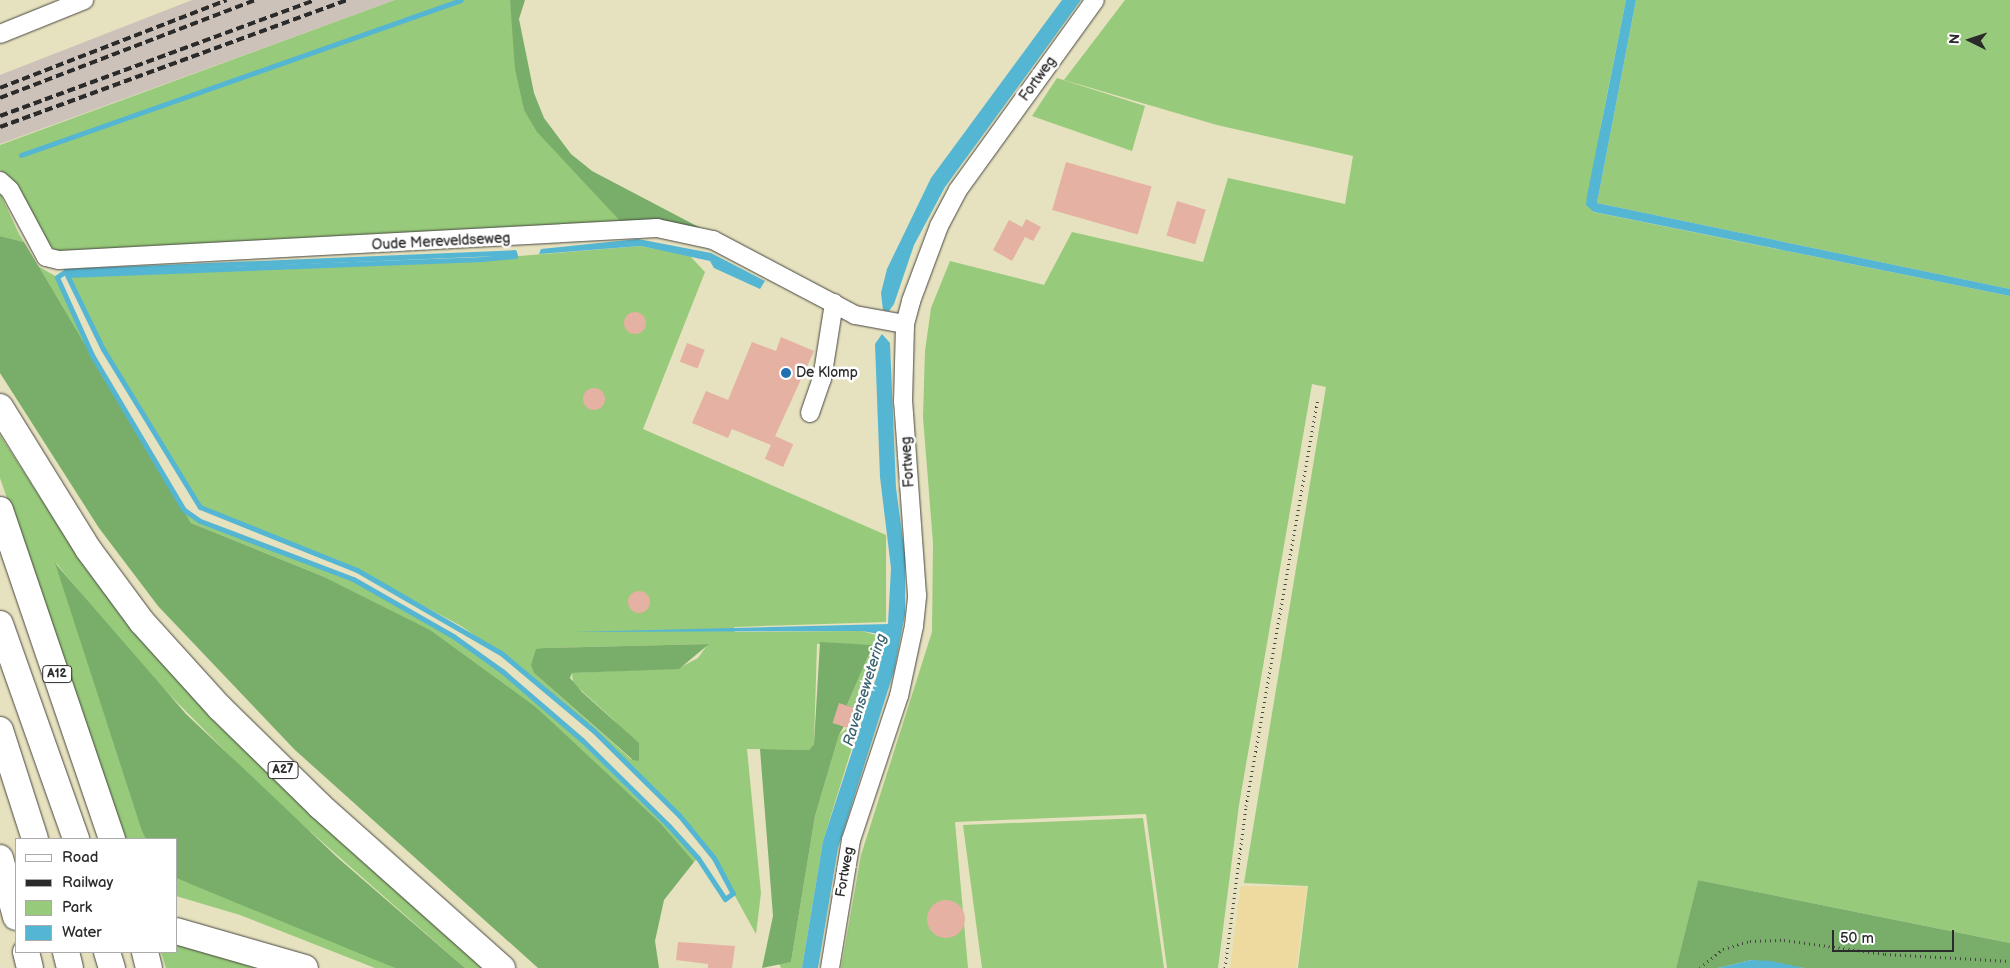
<!DOCTYPE html>
<html>
<head>
<meta charset="utf-8">
<style>
	body { margin:0 }
	#map { position:relative; width:2010px; height:968px; overflow:hidden; background:#e6e1be; font-family:"Balsamiq Sans",sans-serif }
	div>[style] { position:absolute }
	.industrial>* { inset:0; background:#ccc2b9 }
	.green>* { inset:0; background:#97ca7a }
	.forest>* { inset:0; background:#79ae6a }
	.sand>* { inset:0; background:#eeda9e }
	.water>* { inset:0; background:#54b6d2 }
	.stream>* { height:5px; margin:-2.5px; padding:0 2.5px; transform-origin:2.5px; border-radius:2.5px; background:#54b6d2 }
	.building>* { inset:0; background:#e5b1a2; transform-origin:0 0 }
	.round { border-radius:50% }
	.path>* { height:3px; margin-top:-1.5px; transform-origin:0; background:repeating-linear-gradient(90deg,#474641 0 1px,transparent 0 5px) }
	.roads { filter:drop-shadow(0 0 1px #474641) drop-shadow(0 0 1px #474641) }
	.minor>* { height:18px; margin:-9px; padding:0 9px; transform-origin:9px; border-radius:9px; background:#fff }
	.highway>* { height:26px; margin:-13px; padding:0 13px; transform-origin:13px; border-radius:13px; background:#fff }
	.rail>* { height:4px; margin-top:-2px; transform-origin:0; background:repeating-linear-gradient(90deg,#2b2b2b 0 8px,transparent 0 12px) }
	.dots>* { width:14px; height:14px; translate:-50% -50%; box-sizing:border-box; border:2px solid #fff; border-radius:50% }
	span { translate:-50% -50%; white-space:nowrap; text-align:center; line-height:1.15; -webkit-text-stroke:5px #fff; paint-order:stroke }
	.shield-label span { padding:1px 4px; background:#fff; border:1px solid; border-radius:4px; -webkit-text-stroke-width:0 }
	.shield-label { font-size:12px; color:#2b2b2b; font-weight:700 }
	.street-label { font-size:14px; color:#2b2b2b }
	.poi-label { font-size:14px; color:#2b2b2b }
	.left { translate:0 -50%; text-align:left }
	.water-label { font-size:15px; color:#3b636e; font-style:italic }
	.legend { position:absolute; left:15px; top:838px; width:162px; height:115px; box-sizing:border-box; background:#fff; border:1px solid #aaa; margin:0; padding:6px 9px; list-style:none; font-size:15px; color:#2b2b2b }
	.legend li { display:flex; align-items:center; gap:10px; height:25px }
	.legend b { width:25px; border:1px solid #aaa }
	.north { position:absolute; left:1945px; top:15px; width:50px; height:50px; -webkit-text-stroke:4px #fff; paint-order:stroke; rotate:274deg; font-size:14px; font-weight:700; line-height:20px; text-align:center; color:#2b2b2b }
	.north::after { content:''; display:block; margin:auto; width:18px; height:22px; background:#2b2b2b; clip-path:polygon(50% 0,100% 100%,50% 72%,0 100%) }
	.scale { position:absolute; left:1832px; top:930px; width:122px; height:22px; box-sizing:border-box; border:2px solid #2b2b2b; border-top:0; padding-left:6px; font-size:15px; line-height:18px; white-space:nowrap; color:#2b2b2b; -webkit-text-stroke:4px #fff; paint-order:stroke }
</style>
</head>
<body>
<div id="map">
	<div class="industrial">
		<div style="clip-path:polygon(192px 0,395px 0,0 144px,0 75px)"></div>
	</div>
	<div class="green">
		<div style="clip-path:polygon(395px 0,510px 0,524px 110px,622px 223px,58px 252px,49px 245px,17px 185px,0 170px,0 145px)"></div>
		<div style="clip-path:polygon(1125px 0,1626px 0,1601px 125px,1593px 212px,2010px 296px,2010px 943px,1698px 880px,1676px 968px,1298px 968px,1308px 886px,1244px 883px,1326px 387px,1312px 384px,1239px 805px,1218px 968px,1167px 968px,1146px 814px,955px 822px,968px 968px,841px 968px,861px 855px,932px 632px,933px 543px,923px 417px,925px 351px,931px 308px,950px 261px,1044px 285px,1072px 232px,1203px 262px,1228px 178px,1345px 204px,1353px 156px,1217px 125px,1064px 80px)"></div>
		<div style="clip-path:polygon(1636px 0,2010px 0,2010px 289px,1597px 203px)"></div>
		<div style="clip-path:polygon(1057px 78px,1145px 106px,1132px 151px,1032px 116px)"></div>
		<div style="clip-path:polygon(0 193px,19px 234px,24px 242px,0 236px)"></div>
		<div style="clip-path:polygon(evenodd,641px 246px,690px 256px,705px 272px,643px 429px,886px 535px,886px 622px,734px 627px,735px 632px,862px 631px,886px 638px,823px 841px,802px 968px,781px 968px,779px 963px,791px 962px,815px 816px,839px 735px,847px 728px,854px 708px,847px 705px,873px 645px,817px 644px,814px 744px,809px 750px,747px 749px,761px 893px,756px 934px,714px 858px,679px 815px,618px 753px,515px 663px,461px 626px,357px 570px,200px 507px,103px 349px,67px 275px,483px 259px,641px 246px,708px 644px,698px 658px,679px 668px,572px 673px,573px 683px,615px 721px,632px 760px,534px 673px,545px 648px,708px 644px)"></div>
		<div style="clip-path:polygon(36px 265px,57px 277px,92px 355px,184px 510px,201px 521px,353px 579px,453px 636px,534px 696px,698px 858px,694px 862px,537px 708px,322px 576px,191px 523px)"></div>
		<div style="clip-path:polygon(0 435px,65px 536px,492px 968px,465px 968px,269px 795px,141px 666px,56px 563px,146px 839px,126px 839px,0 478px)"></div>
		<div style="clip-path:polygon(1143px 818px,1164px 968px,982px 968px,963px 825px)"></div>
		<div style="clip-path:polygon(176px 878px,338px 941px,395px 968px,375px 968px,240px 915px,176px 896px)"></div>
		<div style="clip-path:polygon(176px 941px,283px 968px,166px 968px,161px 952px,176px 952px)"></div>
	</div>
	<div class="forest">
		<div style="clip-path:polygon(510px 0,525px 0,519px 19px,534px 93px,544px 118px,571px 154px,592px 171px,731px 244px,622px 223px,537px 132px,524px 110px,515px 69px)"></div>
		<div style="clip-path:polygon(0 236px,24px 242px,191px 523px,322px 576px,430px 630px,537px 708px,660px 823px,694px 862px,664px 900px,655px 941px,659px 968px,538px 968px,295px 750px,158px 606px,99px 528px,0 373px)"></div>
		<div style="clip-path:polygon(55px 563px,186px 714px,338px 858px,465px 968px,395px 968px,176px 878px,176px 839px,146px 839px,142px 831px)"></div>
		<div style="clip-path:polygon(820px 642px,873px 645px,847px 705px,854px 708px,839px 735px,815px 816px,791px 962px,762px 968px,773px 916px,760px 749px,809px 750px,814px 744px)"></div>
		<div style="clip-path:polygon(709px 644px,679px 669px,572px 673px,570px 678px,582px 692px,639px 743px,639px 761px,633px 760px,534px 673px,531px 665px,536px 649px,545px 648px)"></div>
		<div style="clip-path:polygon(1698px 880px,2010px 943px,2010px 968px,1804px 968px,1751px 960px,1718px 968px,1676px 968px)"></div>
	</div>
	<div class="sand">
		<div style="clip-path:polygon(1241px 886px,1307px 887px,1296px 968px,1230px 968px)"></div>
	</div>
	<div class="water">
		<div style="clip-path:polygon(1062px 0,1081px 0,945px 187px,914px 245px,894px 304px,889px 311px,883px 310px,881px 293px,887px 269px,931px 178px)"></div>
		<div style="clip-path:polygon(1626px 0,1636px 0,1597px 203px,2010px 289px,2010px 296px,1594px 212px,1586px 205px,1587px 196px)"></div>
		<div style="clip-path:polygon(638px 239px,711px 253px,765px 281px,760px 289px,714px 268px,710px 261px,641px 246px,539px 254px,541px 249px)"></div>
		<div style="clip-path:polygon(882px 334px,890px 343px,896px 488px,905px 555px,905px 614px,894px 671px,838px 848px,818px 968px,802px 968px,823px 841px,879px 669px,885px 635px,862px 631px,571px 632px,888px 624px,891px 568px,880px 477px,875px 344px)"></div>
		<div style="clip-path:polygon(1751px 960px,1771px 961px,1804px 968px,1718px 968px)"></div>
	</div>
	<div class="stream">
		<div style="left:21px;top:155px;width:466px;rotate:-19.4deg"></div>
		<div style="left:514px;top:252px;width:4px;rotate:76deg"></div>
		<div style="left:515px;top:256px;width:32px;rotate:175deg"></div>
		<div style="left:483px;top:259px;width:416px;rotate:177.8deg"></div>
		<div style="left:67px;top:275px;width:82px;rotate:64.1deg"></div>
		<div style="left:103px;top:349px;width:185px;rotate:58.5deg"></div>
		<div style="left:200px;top:507px;width:169px;rotate:21.9deg"></div>
		<div style="left:357px;top:570px;width:166px;rotate:30deg"></div>
		<div style="left:501px;top:653px;width:121px;rotate:40deg"></div>
		<div style="left:594px;top:731px;width:120px;rotate:44.7deg"></div>
		<div style="left:679px;top:815px;width:55px;rotate:50.9deg"></div>
		<div style="left:714px;top:858px;width:40px;rotate:62deg"></div>
		<div style="left:733px;top:893px;width:10px;rotate:143deg"></div>
		<div style="left:725px;top:899px;width:49px;rotate:-123.4deg"></div>
		<div style="left:698px;top:858px;width:43px;rotate:-132.2deg"></div>
		<div style="left:669px;top:826px;width:122px;rotate:-135.3deg"></div>
		<div style="left:582px;top:740px;width:106px;rotate:-139.2deg"></div>
		<div style="left:502px;top:671px;width:60px;rotate:-144.5deg"></div>
		<div style="left:453px;top:636px;width:115px;rotate:-150.3deg"></div>
		<div style="left:353px;top:579px;width:164px;rotate:-159.2deg"></div>
		<div style="left:200px;top:521px;width:19px;rotate:-145deg"></div>
		<div style="left:184px;top:510px;width:180px;rotate:-120.7deg"></div>
		<div style="left:92px;top:355px;width:85px;rotate:-114.2deg"></div>
		<div style="left:57px;top:277px;width:11px;rotate:-34deg"></div>
		<div style="left:66px;top:271px;width:448px;rotate:-2.4deg"></div>
	</div>
	<div class="building">
		<div style="left:1066px;top:162px;width:89px;height:50px;rotate:16deg"></div>
		<div style="left:1177px;top:201px;width:30px;height:36px;rotate:17deg"></div>
		<div style="clip-path:polygon(1026px 219px,1041px 227px,1033px 241px,1025px 237px,1012px 261px,993px 250px,1009px 220px,1022px 227px)"></div>
		<div class="round" style="left:624px;top:312px;width:22px;height:22px"></div>
		<div style="clip-path:polygon(781px 337px,814px 351px,771px 445px,732px 429px,728px 438px,692px 423px,706px 391px,728px 400px,752px 342px,776px 351px)"></div>
		<div style="left:687px;top:343px;width:19px;height:20px;rotate:21deg"></div>
		<div class="round" style="left:583px;top:388px;width:22px;height:22px"></div>
		<div style="left:775px;top:436px;width:20px;height:25px;rotate:24deg"></div>
		<div class="round" style="left:628px;top:591px;width:22px;height:22px"></div>
		<div style="left:839px;top:703px;width:16px;height:21px;rotate:18deg"></div>
		<div class="round" style="left:927px;top:900px;width:38px;height:38px"></div>
		<div style="clip-path:polygon(678px 942px,735px 946px,732px 968px,708px 968px,708px 964px,676px 960px)"></div>
	</div>
	<div class="path">
		<div style="left:1225px;top:968px;width:163px;rotate:-82.6deg"></div>
		<div style="left:1246px;top:806px;width:414px;rotate:-80deg"></div>
		<div style="left:1700px;top:968px;width:30px;rotate:-40deg"></div>
		<div style="left:1723px;top:949px;width:28px;rotate:-17deg"></div>
		<div style="left:1750px;top:941px;width:34px;rotate:-2deg"></div>
		<div style="left:1784px;top:940px;width:102px;rotate:7.9deg"></div>
		<div style="left:1885px;top:954px;width:125px;rotate:3.2deg"></div>
	</div>
	<div class="roads">
		<div class="minor">
			<div style="left:0;top:34px;width:91px;rotate:-22deg"></div>
			<div style="left:0;top:181px;width:13px;rotate:42deg"></div>
			<div style="left:10px;top:190px;width:76px;rotate:61.8deg"></div>
			<div style="left:46px;top:257px;width:13px;rotate:13deg"></div>
			<div style="left:59px;top:260px;width:599px;rotate:-3.06deg"></div>
			<div style="left:657px;top:228px;width:57px;rotate:12.1deg"></div>
			<div style="left:713px;top:240px;width:161px;rotate:27.8deg"></div>
			<div style="left:855px;top:315px;width:51px;rotate:10.2deg"></div>
			<div style="left:810px;top:413px;width:36px;rotate:-71deg"></div>
			<div style="left:822px;top:379px;width:77px;rotate:-81deg"></div>
			<div style="left:830px;top:968px;width:130px;rotate:-80.7deg"></div>
			<div style="left:851px;top:840px;width:152px;rotate:-71.6deg"></div>
			<div style="left:899px;top:696px;width:72px;rotate:-77.9deg"></div>
			<div style="left:914px;top:626px;width:31px;rotate:-84deg"></div>
			<div style="left:917px;top:595px;width:194px;rotate:-94.1deg"></div>
			<div style="left:903px;top:402px;width:78px;rotate:-88.5deg"></div>
			<div style="left:905px;top:324px;width:24px;rotate:-75deg"></div>
			<div style="left:911px;top:301px;width:80px;rotate:-69.5deg"></div>
			<div style="left:939px;top:226px;width:41px;rotate:-62.2deg"></div>
			<div style="left:958px;top:190px;width:234px;rotate:-54.2deg"></div>
		</div>
		<div class="highway">
			<div style="left:0;top:407px;width:167px;rotate:58.2deg"></div>
			<div style="left:88px;top:549px;width:91px;rotate:53.5deg"></div>
			<div style="left:142px;top:622px;width:116px;rotate:47.8deg"></div>
			<div style="left:220px;top:708px;width:140px;rotate:44.4deg"></div>
			<div style="left:320px;top:806px;width:244px;rotate:41.7deg"></div>
			<div style="left:0;top:510px;width:348px;rotate:71.2deg"></div>
			<div style="left:0;top:624px;width:228px;rotate:70.5deg"></div>
			<div style="left:0;top:730px;width:114px;rotate:72.2deg"></div>
			<div style="left:0;top:858px;width:61px;rotate:74.8deg"></div>
			<div style="left:176px;top:931px;width:134px;rotate:16deg"></div>
			<div style="left:26px;top:952px;width:16px;rotate:76deg"></div>
			<div style="left:66px;top:952px;width:16px;rotate:76deg"></div>
			<div style="left:107px;top:952px;width:17px;rotate:73deg"></div>
			<div style="left:145px;top:952px;width:16px;rotate:76deg"></div>
		</div>
	</div>
	<div class="rail">
		<div style="left:0;top:88px;width:243px;rotate:-21.2deg"></div>
		<div style="left:0;top:98px;width:273px;rotate:-21deg"></div>
		<div style="left:0;top:116px;width:336px;rotate:-20.2deg"></div>
		<div style="left:0;top:127px;width:370px;rotate:-20.1deg"></div>
	</div>
	<div class="dots">
		<div style="left:786px;top:373px;background:#1f6fb2"></div>
	</div>
	<div class="shield-label">
		<span style="left:57px;top:674px">A12</span>
		<span style="left:283px;top:770px">A27</span>
	</div>
	<div class="street-label">
		<span style="left:1038px;top:79px;rotate:-54deg">Fortweg</span>
		<span style="left:441px;top:242px;rotate:-3deg">Oude Mereveldseweg</span>
		<span style="left:908px;top:462px;rotate:-94deg">Fortweg</span>
		<span style="left:845px;top:872px;rotate:-80deg">Fortweg</span>
	</div>
	<div class="poi-label">
		<span class="left" style="left:796px;top:373px">De Klomp</span>
	</div>
	<div class="water-label">
		<span style="left:865px;top:690px;rotate:-73deg">Ravensewetering</span>
	</div>
	<ul class="legend">
	<li><b style="height:6px;background:#fff"></b>Road</li>
	<li><b style="height:6px;background:#2b2b2b"></b>Railway</li>
	<li><b style="height:14px;background:#97ca7a"></b>Park</li>
	<li><b style="height:14px;background:#54b6d2"></b>Water</li>
	</ul>
	<div class="north">N</div>
	<div class="scale">50 m</div>
</div>
</body>
</html>
